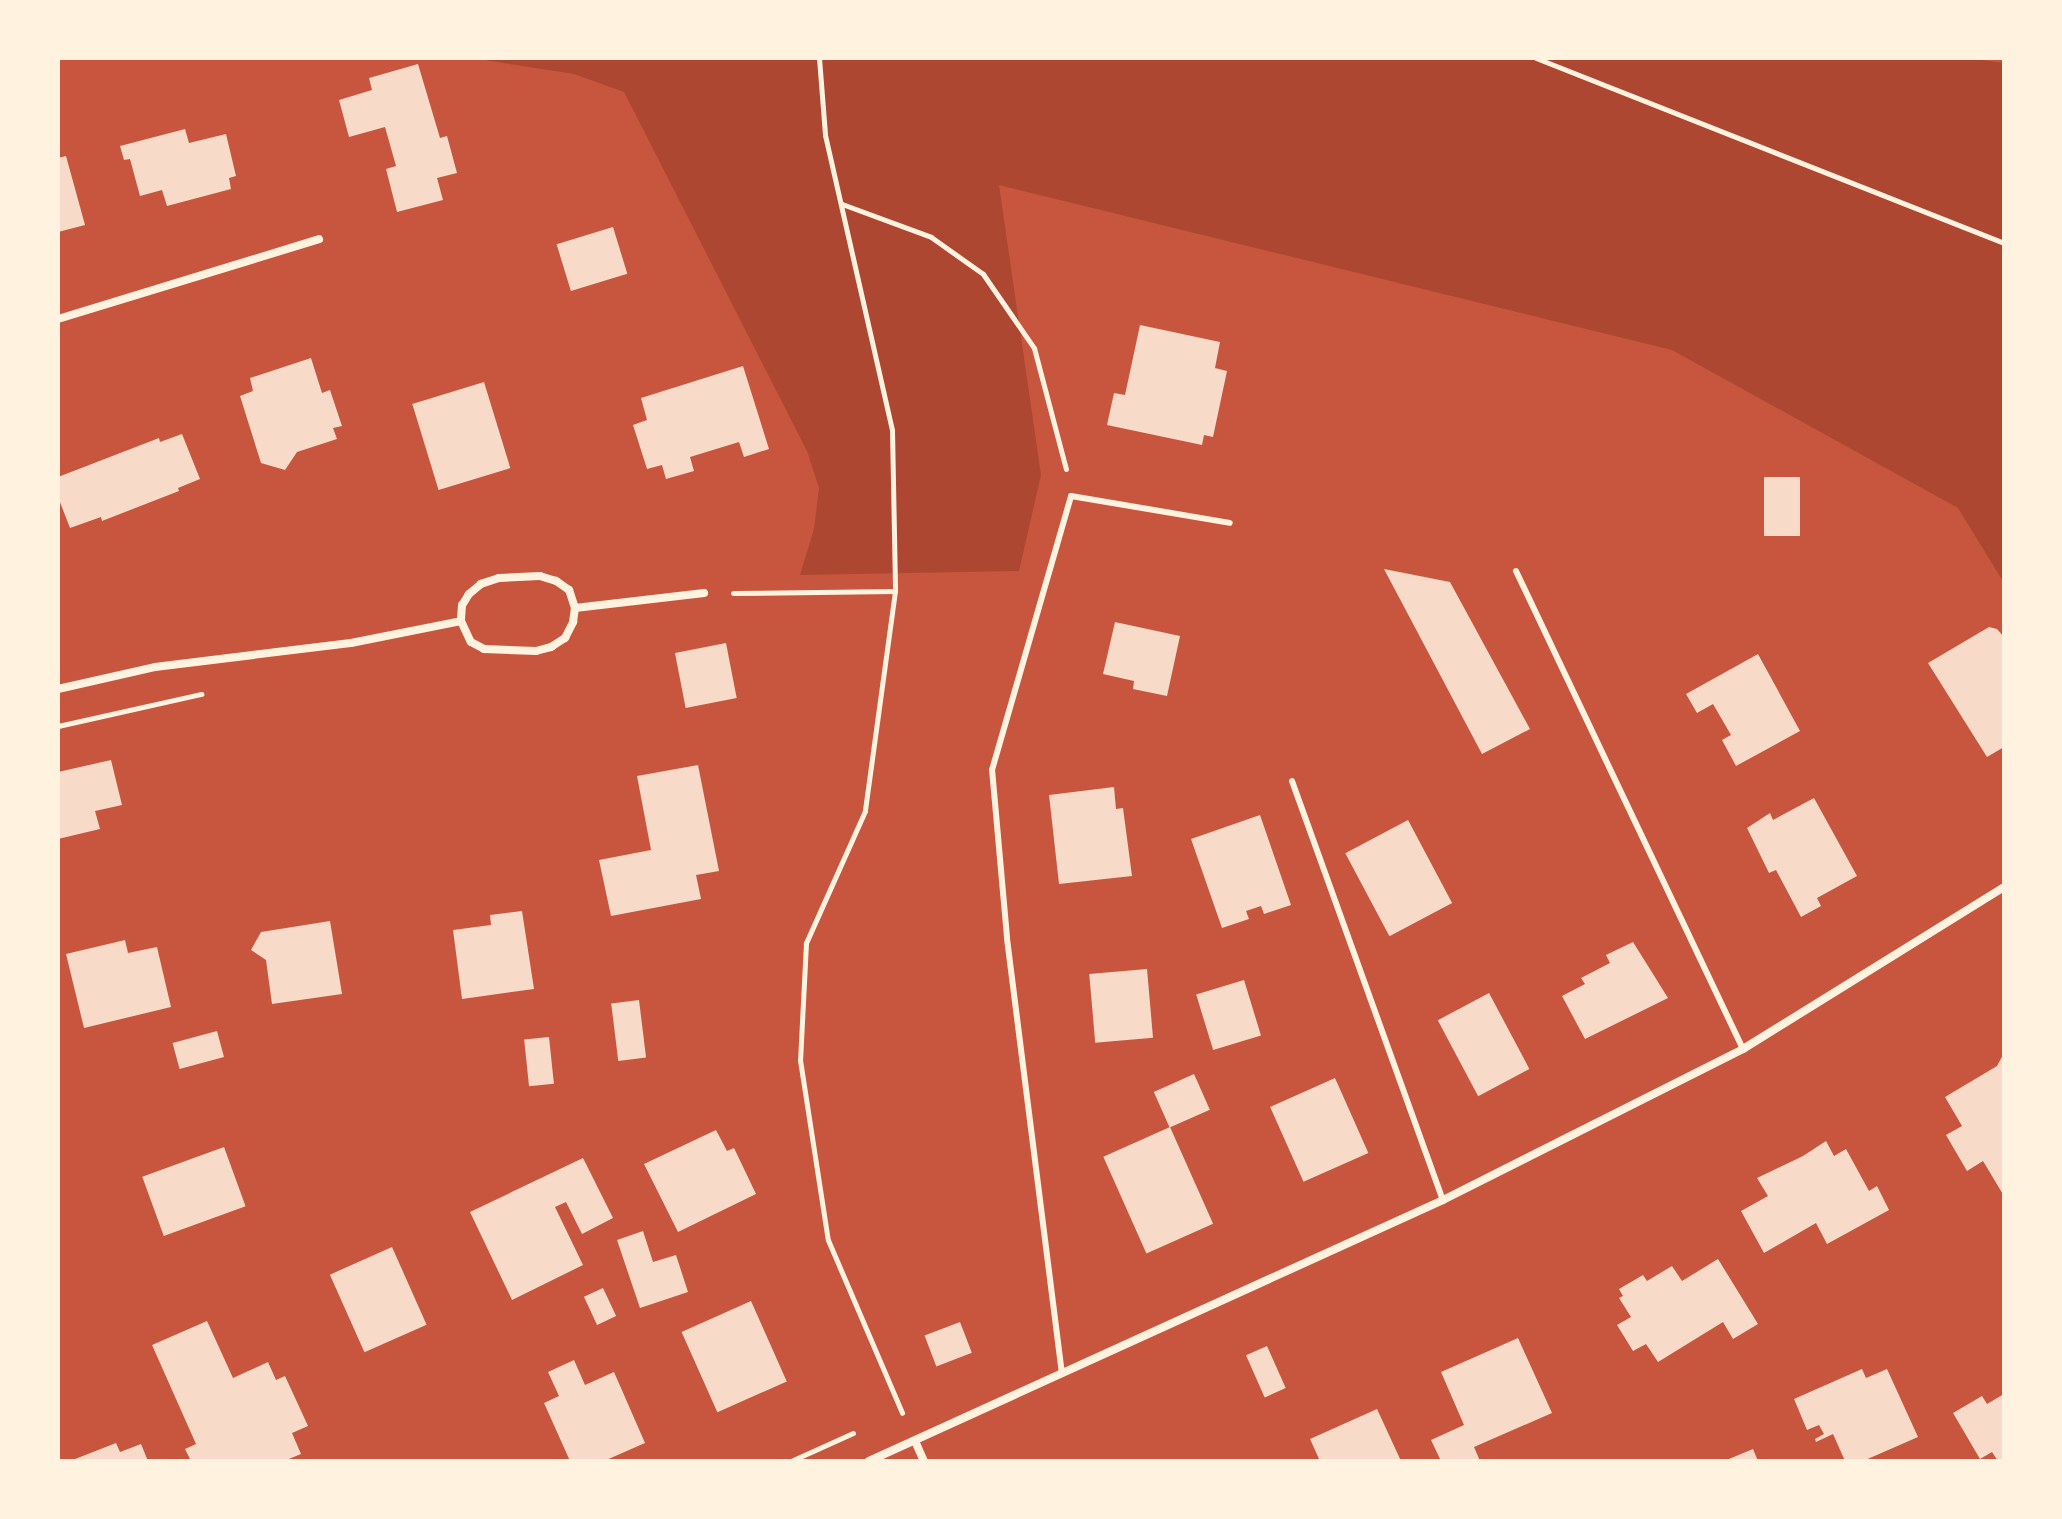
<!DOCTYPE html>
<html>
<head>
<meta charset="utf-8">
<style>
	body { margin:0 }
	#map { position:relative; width:2062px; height:1519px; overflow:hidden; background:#c8553d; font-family:Overpass,sans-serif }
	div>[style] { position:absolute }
	.green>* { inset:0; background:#ae4732 }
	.building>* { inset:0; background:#f7dbc8; transform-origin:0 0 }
	.path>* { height:5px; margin:-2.5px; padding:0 2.5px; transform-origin:2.5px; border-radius:2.5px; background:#fff3e0 }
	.service>* { height:6px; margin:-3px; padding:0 3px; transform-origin:3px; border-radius:3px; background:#fff3e0 }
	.minor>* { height:8px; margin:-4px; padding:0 4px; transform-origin:4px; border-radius:4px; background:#fff3e0 }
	span { translate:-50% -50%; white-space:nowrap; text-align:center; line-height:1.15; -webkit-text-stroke:8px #fff3e0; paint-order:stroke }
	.frame { position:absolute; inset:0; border:60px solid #fff3e0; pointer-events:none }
</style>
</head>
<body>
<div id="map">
	<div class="green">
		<div style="clip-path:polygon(472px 58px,1967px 58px,2004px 63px,2004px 583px,1958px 508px,1672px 350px,999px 185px,1041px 475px,1019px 571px,800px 575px,814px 529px,819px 488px,807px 451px,624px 92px,574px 74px)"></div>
	</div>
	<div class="building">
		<div style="clip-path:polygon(418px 64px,440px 138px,447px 136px,457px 173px,437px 178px,443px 200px,397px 212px,386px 169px,396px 166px,385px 127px,349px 137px,339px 100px,372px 90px,369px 78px)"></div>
		<div style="clip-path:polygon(185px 129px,189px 143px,226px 134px,236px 176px,229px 178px,231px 189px,167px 206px,162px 190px,140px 196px,130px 159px,124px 160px,120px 146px)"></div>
		<div style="clip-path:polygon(66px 156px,85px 225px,58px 232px,58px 158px)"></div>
		<div style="left:613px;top:227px;width:49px;height:59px;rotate:73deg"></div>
		<div style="clip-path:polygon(1140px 325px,1220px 342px,1215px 368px,1227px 371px,1213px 437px,1204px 435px,1202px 445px,1107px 425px,1114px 393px,1125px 395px)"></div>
		<div style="clip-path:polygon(311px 358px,322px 393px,330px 390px,342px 426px,333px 428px,337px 439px,297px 452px,285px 470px,261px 463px,240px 396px,253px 391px,250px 378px)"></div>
		<div style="clip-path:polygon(743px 366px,769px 449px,744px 457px,739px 442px,690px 457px,694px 471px,666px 479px,662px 465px,647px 469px,633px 425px,647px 420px,641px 398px)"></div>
		<div style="left:484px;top:382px;width:90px;height:75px;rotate:73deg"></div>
		<div style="clip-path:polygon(182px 434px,200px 479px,178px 488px,179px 491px,102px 521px,101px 517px,70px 528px,58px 497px,58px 477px,159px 438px,160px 442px)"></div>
		<div style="left:1764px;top:477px;width:36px;height:59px"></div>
		<div style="clip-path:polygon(1384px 569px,1450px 582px,1530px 729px,1482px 754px)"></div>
		<div style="clip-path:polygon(1115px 622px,1180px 636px,1167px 696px,1133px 689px,1134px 681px,1103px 674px)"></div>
		<div style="clip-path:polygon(1989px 627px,1997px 629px,2004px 637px,2004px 747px,1987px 757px,1928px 663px)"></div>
		<div style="left:726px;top:643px;width:56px;height:52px;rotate:79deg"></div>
		<div style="clip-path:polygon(1758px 654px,1800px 731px,1736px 766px,1722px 740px,1731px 735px,1713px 704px,1697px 713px,1686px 694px)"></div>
		<div style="clip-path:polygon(111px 760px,122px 805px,95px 811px,100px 829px,58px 839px,58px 772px)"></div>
		<div style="clip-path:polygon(698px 765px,719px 871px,696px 875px,701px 899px,611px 916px,599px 860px,651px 850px,637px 776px)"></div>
		<div style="clip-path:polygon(1114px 787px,1116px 809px,1123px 808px,1132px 876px,1059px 884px,1049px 795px)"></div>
		<div style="clip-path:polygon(1814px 798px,1857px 876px,1817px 898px,1821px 906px,1801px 917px,1776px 870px,1769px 873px,1747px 828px,1770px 813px,1773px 820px)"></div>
		<div style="clip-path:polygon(1260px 815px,1291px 905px,1264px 914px,1261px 906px,1246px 911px,1249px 919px,1222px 928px,1191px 839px)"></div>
		<div style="left:1408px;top:820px;width:94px;height:71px;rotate:62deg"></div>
		<div style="clip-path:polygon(522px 911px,534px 989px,462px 999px,453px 930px,491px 925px,490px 915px)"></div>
		<div style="clip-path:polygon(330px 921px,342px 994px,272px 1004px,266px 960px,251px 950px,261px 932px)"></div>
		<div style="clip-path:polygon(125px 940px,128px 953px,157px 947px,171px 1007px,84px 1028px,66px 954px)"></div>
		<div style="clip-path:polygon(1633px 942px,1668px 998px,1585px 1039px,1562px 996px,1585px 984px,1581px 978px,1610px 963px,1606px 955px)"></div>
		<div style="left:1147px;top:969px;width:69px;height:58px;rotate:85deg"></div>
		<div style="left:1244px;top:980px;width:58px;height:50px;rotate:73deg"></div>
		<div style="left:1489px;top:993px;width:86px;height:58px;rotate:62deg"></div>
		<div style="left:639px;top:1000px;width:58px;height:28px;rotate:83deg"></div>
		<div style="left:217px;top:1031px;width:27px;height:46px;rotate:75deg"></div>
		<div style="left:549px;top:1037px;width:47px;height:25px;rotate:84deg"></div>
		<div style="clip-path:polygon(2004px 1053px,2004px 1196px,1983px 1161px,1967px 1171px,1946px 1135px,1962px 1126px,1945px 1097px,1997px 1066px)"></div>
		<div style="left:1194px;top:1074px;width:39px;height:44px;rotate:66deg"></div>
		<div style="left:1335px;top:1078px;width:82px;height:71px;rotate:66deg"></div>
		<div style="left:1170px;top:1127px;width:106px;height:73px;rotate:66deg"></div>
		<div style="clip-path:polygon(716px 1130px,727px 1151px,734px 1148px,756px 1194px,678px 1232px,644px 1164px)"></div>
		<div style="clip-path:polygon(1826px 1141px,1834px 1156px,1846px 1149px,1869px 1191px,1877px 1186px,1889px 1210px,1827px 1244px,1816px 1223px,1764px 1253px,1741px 1211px,1768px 1196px,1757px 1178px,1803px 1156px)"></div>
		<div style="left:224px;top:1147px;width:63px;height:87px;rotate:70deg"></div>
		<div style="clip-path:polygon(583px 1158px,613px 1218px,582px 1234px,566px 1202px,555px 1207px,583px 1265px,512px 1300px,470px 1212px)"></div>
		<div style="clip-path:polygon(643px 1231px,653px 1262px,676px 1255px,688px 1292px,640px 1308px,617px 1240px)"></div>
		<div style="left:392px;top:1247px;width:85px;height:68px;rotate:66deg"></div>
		<div style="clip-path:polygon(1718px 1259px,1758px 1324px,1733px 1339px,1723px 1322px,1658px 1362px,1646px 1344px,1633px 1351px,1617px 1325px,1631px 1317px,1619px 1298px,1623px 1296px,1619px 1289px,1643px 1275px,1647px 1281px,1672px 1266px,1682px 1281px)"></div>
		<div style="left:603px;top:1288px;width:31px;height:21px;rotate:65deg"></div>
		<div style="left:751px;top:1301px;width:88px;height:76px;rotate:66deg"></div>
		<div style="clip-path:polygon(207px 1321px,233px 1378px,268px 1362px,276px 1380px,285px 1376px,308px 1426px,292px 1433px,301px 1454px,284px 1461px,191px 1461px,185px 1449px,196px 1444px,152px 1345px)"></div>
		<div style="left:960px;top:1322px;width:33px;height:38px;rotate:69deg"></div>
		<div style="clip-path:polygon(1518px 1338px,1552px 1413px,1474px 1447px,1480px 1461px,1441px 1461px,1431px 1440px,1464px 1425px,1441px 1372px)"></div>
		<div style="left:1267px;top:1346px;width:46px;height:23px;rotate:66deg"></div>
		<div style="clip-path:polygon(574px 1360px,585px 1385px,614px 1372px,645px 1443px,604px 1461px,570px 1461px,544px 1403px,559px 1396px,548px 1372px)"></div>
		<div style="clip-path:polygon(1862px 1369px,1866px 1378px,1887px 1369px,1918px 1437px,1863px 1461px,1845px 1461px,1833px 1434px,1816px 1442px,1815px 1439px,1824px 1434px,1819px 1425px,1807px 1430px,1794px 1399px)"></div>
		<div style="clip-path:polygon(2004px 1394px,2004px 1461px,1998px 1461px,1992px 1452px,1980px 1459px,1953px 1413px,1982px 1396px,1987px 1404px)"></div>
		<div style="clip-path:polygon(1377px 1409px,1401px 1461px,1320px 1461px,1310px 1439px)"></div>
		<div style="clip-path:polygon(116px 1443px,120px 1452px,141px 1444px,148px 1461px,70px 1461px)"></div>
		<div style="clip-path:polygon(1753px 1449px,1758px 1461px,1724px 1461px)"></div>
	</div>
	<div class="path">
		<div style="left:819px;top:58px;width:77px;rotate:85.5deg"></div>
		<div style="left:825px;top:135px;width:303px;rotate:77.2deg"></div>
		<div style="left:892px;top:430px;width:161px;rotate:88.9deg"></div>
		<div style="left:895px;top:591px;width:222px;rotate:97.8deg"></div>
		<div style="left:865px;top:811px;width:145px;rotate:114.1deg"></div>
		<div style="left:806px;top:943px;width:117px;rotate:92.9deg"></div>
		<div style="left:800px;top:1060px;width:182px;rotate:81.2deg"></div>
		<div style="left:828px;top:1240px;width:188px;rotate:66.8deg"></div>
		<div style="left:1536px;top:58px;width:503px;rotate:21.57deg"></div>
		<div style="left:842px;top:204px;width:95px;rotate:20.3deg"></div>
		<div style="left:931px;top:237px;width:64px;rotate:35.4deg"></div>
		<div style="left:983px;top:274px;width:90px;rotate:55.4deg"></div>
		<div style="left:1034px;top:348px;width:125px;rotate:75.2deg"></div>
		<div style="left:733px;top:593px;width:162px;rotate:-0.7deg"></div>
		<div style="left:58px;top:726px;width:147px;rotate:-12.6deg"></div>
		<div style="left:791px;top:1461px;width:68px;rotate:-24.3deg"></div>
	</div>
	<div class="service">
		<div style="left:1516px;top:571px;width:529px;rotate:64.6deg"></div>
		<div style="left:1292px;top:781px;width:445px;rotate:70.2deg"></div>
		<div style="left:1062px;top:1374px;width:440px;rotate:-97.2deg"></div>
		<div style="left:1007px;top:937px;width:168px;rotate:-95.1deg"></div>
		<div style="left:992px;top:770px;width:285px;rotate:-73.9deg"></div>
		<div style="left:1071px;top:496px;width:161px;rotate:9.6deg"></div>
	</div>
	<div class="minor">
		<div style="left:58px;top:319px;width:273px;rotate:-17deg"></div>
		<div style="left:575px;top:608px;width:19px;rotate:-108deg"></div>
		<div style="left:569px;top:590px;width:16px;rotate:-145deg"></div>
		<div style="left:556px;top:581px;width:17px;rotate:-163deg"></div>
		<div style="left:540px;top:576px;width:41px;rotate:177.2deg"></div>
		<div style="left:499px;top:578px;width:19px;rotate:162deg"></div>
		<div style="left:481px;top:584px;width:16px;rotate:140deg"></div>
		<div style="left:469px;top:594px;width:13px;rotate:122deg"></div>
		<div style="left:462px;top:605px;width:16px;rotate:94deg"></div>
		<div style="left:461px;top:621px;width:23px;rotate:65deg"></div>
		<div style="left:471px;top:642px;width:15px;rotate:28deg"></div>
		<div style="left:484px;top:649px;width:52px;rotate:2.2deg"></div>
		<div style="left:536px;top:651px;width:16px;rotate:-15deg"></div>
		<div style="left:551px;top:647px;width:17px;rotate:-33deg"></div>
		<div style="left:565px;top:638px;width:18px;rotate:-63deg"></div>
		<div style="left:573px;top:622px;width:14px;rotate:-82deg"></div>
		<div style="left:575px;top:608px;width:130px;rotate:-6.6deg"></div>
		<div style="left:58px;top:689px;width:99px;rotate:-12.8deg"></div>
		<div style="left:155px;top:667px;width:197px;rotate:-7deg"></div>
		<div style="left:351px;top:643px;width:112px;rotate:-11.3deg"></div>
		<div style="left:915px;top:1441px;width:22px;rotate:66deg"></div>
		<div style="left:869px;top:1461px;width:631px;rotate:-24.45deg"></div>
		<div style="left:1443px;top:1200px;width:336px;rotate:-26.7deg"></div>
		<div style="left:1743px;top:1049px;width:307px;rotate:-31.8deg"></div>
	</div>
	<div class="frame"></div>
</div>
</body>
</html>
